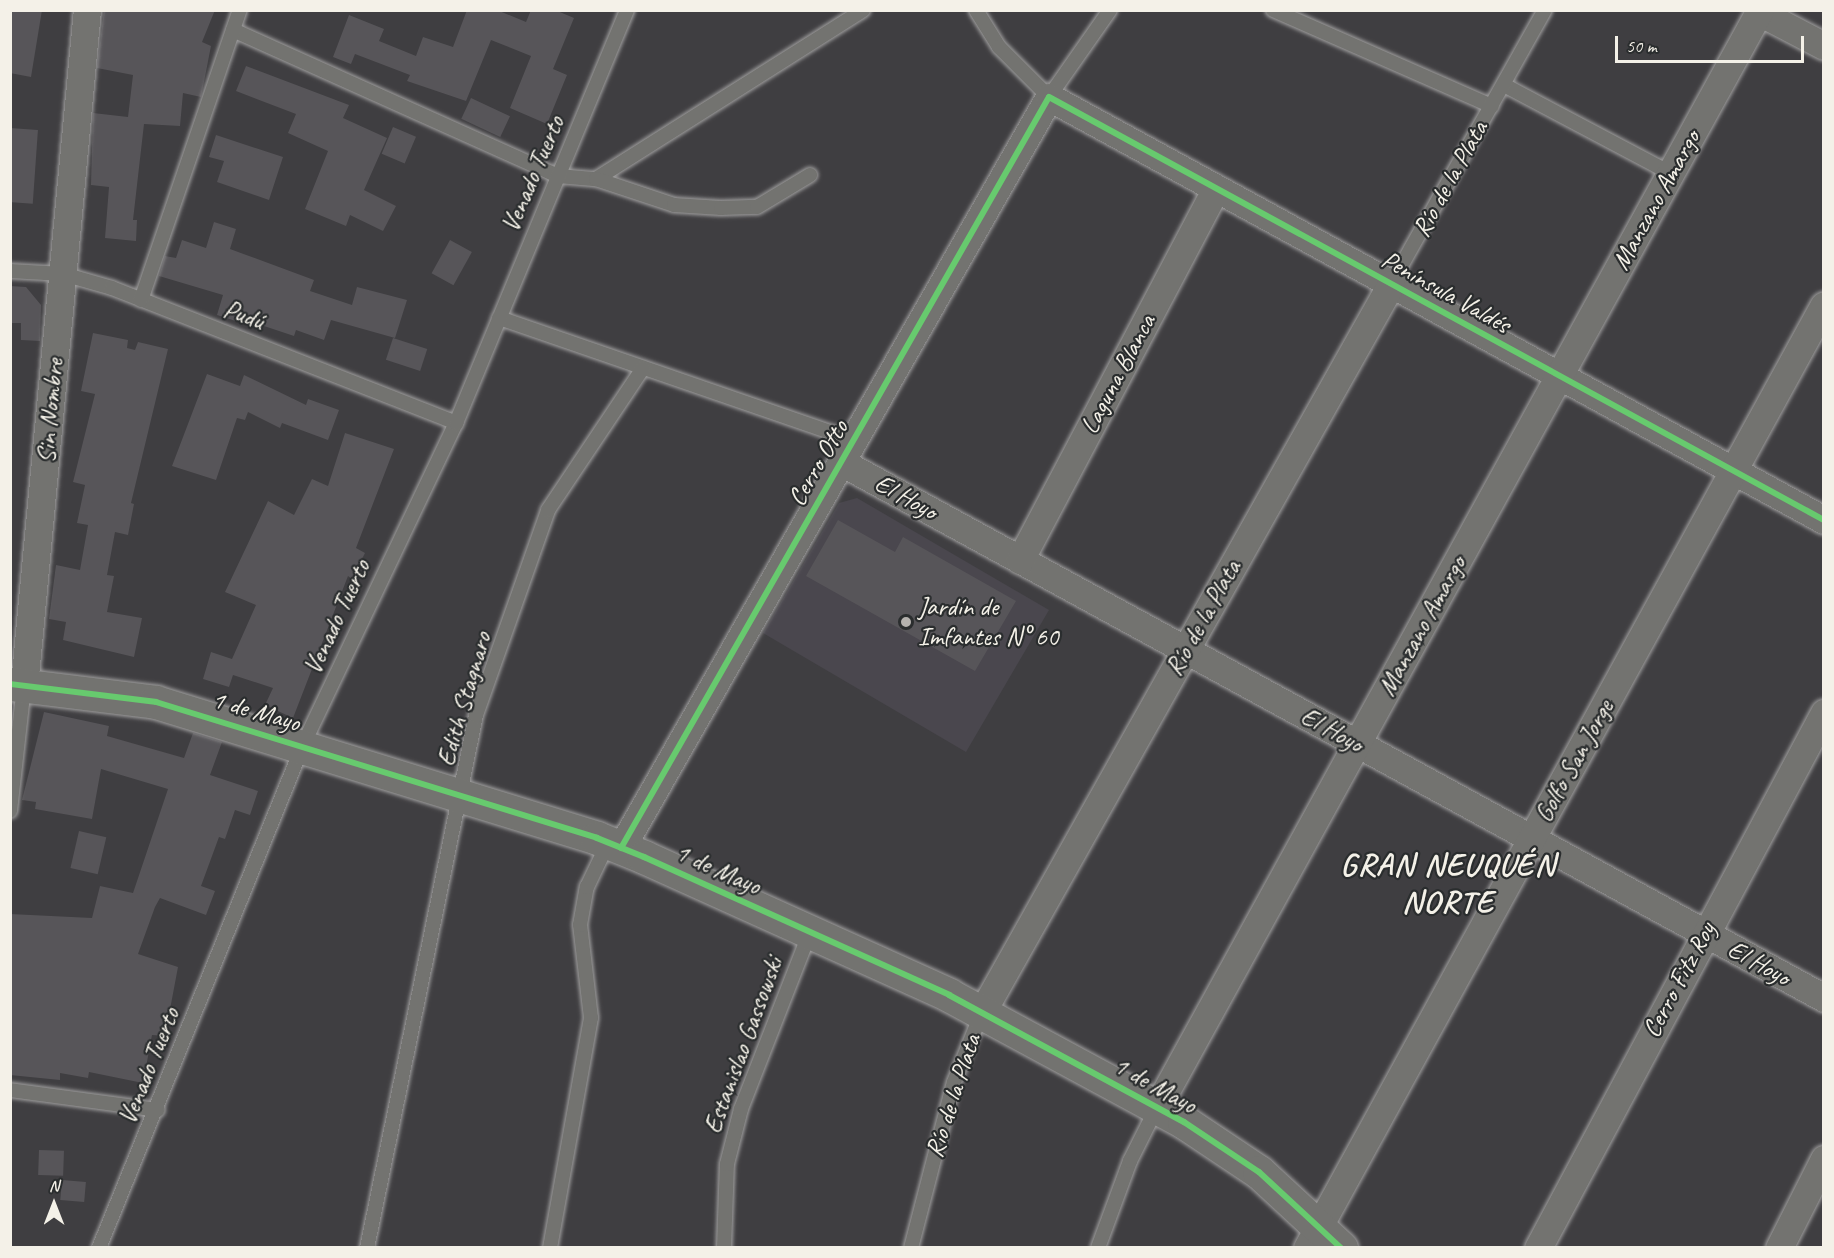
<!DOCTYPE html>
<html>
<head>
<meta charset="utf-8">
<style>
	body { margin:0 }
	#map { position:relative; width:1834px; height:1258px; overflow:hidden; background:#3f3e41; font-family:Caveat,sans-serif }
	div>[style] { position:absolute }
	.built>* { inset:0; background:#4a474e }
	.building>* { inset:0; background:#575559; transform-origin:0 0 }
	.roads { filter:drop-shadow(0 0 2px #a09f9f) drop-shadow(0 0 2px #a09f9f) }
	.service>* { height:14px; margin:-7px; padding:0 7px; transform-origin:7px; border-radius:7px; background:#737370 }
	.minor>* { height:27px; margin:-13.5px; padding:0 13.5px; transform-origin:13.5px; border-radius:13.5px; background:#737370 }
	.tertiary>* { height:33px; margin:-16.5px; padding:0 16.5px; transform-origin:16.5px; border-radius:16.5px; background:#737370 }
	.cycleway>* { height:6px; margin:-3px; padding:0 3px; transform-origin:3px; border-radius:3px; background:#67ca6e }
	.dots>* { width:16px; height:16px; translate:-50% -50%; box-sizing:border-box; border:3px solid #2a2d2e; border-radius:50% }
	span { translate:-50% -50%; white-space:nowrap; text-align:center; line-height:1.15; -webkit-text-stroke:4.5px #2a2d2e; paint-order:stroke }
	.street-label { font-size:26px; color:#f4f1e8 }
	.poi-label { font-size:26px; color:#f4f1e8 }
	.left { translate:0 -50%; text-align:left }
	.district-label { font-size:32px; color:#f4f1e8; font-weight:700; letter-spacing:1.5px }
	.frame { position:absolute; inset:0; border:12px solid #f4f1e8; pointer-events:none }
	.north { position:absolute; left:24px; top:1174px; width:60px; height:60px; -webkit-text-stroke:4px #2a2d2e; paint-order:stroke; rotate:0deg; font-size:16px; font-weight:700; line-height:24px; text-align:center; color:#f4f1e8 }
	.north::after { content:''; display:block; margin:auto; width:21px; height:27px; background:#f4f1e8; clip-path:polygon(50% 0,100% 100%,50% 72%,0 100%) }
	.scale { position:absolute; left:1615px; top:36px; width:189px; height:27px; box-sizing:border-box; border:3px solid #f4f1e8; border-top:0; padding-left:8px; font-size:18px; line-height:21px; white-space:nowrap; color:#f4f1e8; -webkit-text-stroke:4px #2a2d2e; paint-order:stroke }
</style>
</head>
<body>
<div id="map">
	<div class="built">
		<div style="clip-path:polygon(857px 498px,1049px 610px,966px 752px,763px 633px,839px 503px)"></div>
	</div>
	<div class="building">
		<div style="clip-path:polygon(10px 10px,42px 10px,31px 77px,10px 73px)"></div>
		<div style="clip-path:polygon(104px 10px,215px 10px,202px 42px,211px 46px,201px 97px,183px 93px,180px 126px,144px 124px,133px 220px,137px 220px,136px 241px,105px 238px,109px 187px,91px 185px,93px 113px,128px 117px,133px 75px,97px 68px)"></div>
		<div style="clip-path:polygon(467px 10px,497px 10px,526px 22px,531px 10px,555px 10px,574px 18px,553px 69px,567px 75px,547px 124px,510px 108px,531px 56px,491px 40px,466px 101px,407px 81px,410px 75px,355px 54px,351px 64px,333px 57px,349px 15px,384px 29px,379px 41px,416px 56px,423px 37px,453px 47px)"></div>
		<div style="clip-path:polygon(246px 66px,349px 105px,343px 118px,387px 138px,364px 190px,396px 206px,383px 231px,350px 215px,346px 226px,305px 209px,328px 151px,288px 133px,296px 114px,236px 91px)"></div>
		<div style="left:471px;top:98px;width:43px;height:23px;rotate:25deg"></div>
		<div style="left:393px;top:127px;width:25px;height:29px;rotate:23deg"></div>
		<div style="left:10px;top:128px;width:28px;height:74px;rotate:4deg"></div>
		<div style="clip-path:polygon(216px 135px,283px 157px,269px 200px,217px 182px,224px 161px,209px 157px)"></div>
		<div style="clip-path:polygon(214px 222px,236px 229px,230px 249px,314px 280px,310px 291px,352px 305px,357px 287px,407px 300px,395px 338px,331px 320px,324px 340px,296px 330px,294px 336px,255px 323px,254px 327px,217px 315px,223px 295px,159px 276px,165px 256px,176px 258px,182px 240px,206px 248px)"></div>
		<div style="left:450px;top:240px;width:25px;height:38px;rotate:29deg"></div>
		<div style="clip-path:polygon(10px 286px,26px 287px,41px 305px,40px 341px,21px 340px,21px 323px,10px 323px)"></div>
		<div style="clip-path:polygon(93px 333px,128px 340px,127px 348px,135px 350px,138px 342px,168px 349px,131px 503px,134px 504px,128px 535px,115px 532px,107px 575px,114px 576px,107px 612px,142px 618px,134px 657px,63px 640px,66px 622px,49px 619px,56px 565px,80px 570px,88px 525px,77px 523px,85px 485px,73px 482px,95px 394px,81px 391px)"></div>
		<div style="left:393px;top:338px;width:36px;height:23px;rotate:18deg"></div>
		<div style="clip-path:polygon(207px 374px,240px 386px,244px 375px,306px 405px,308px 399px,339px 410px,328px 440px,282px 423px,280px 428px,248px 412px,245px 420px,237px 418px,216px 480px,172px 466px)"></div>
		<div style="clip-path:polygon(345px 433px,394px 449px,356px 548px,365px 553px,352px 579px,348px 576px,293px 718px,265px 705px,273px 688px,233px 675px,229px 687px,203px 679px,211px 652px,232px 659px,256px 605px,225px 592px,268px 501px,294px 515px,312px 479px,328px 486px)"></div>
		<div style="clip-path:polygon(838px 520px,895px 552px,903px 537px,1016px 601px,975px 671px,806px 576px)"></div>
		<div style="clip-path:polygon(44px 712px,109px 726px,107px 736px,184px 758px,193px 733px,222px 742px,210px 775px,258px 791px,250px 815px,235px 810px,225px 839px,219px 837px,201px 886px,215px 891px,206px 915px,160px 898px,155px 907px,138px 954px,178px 967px,165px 1036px,152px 1035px,143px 1083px,89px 1072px,88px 1078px,60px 1073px,60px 1080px,10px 1075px,10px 914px,92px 918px,100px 886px,133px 893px,168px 789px,101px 769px,92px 819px,35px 809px,36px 802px,22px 800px)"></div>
		<div style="left:79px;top:831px;width:28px;height:38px;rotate:13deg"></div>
		<div style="left:39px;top:1150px;width:25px;height:25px;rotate:2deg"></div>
		<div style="left:62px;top:1180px;width:24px;height:20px;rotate:5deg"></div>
	</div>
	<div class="roads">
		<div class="service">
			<div style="left:976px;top:10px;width:44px;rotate:58.1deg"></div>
			<div style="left:999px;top:47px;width:71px;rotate:45deg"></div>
			<div style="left:1049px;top:97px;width:106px;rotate:-55deg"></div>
			<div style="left:1273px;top:10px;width:239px;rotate:23.7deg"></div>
			<div style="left:233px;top:30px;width:356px;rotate:24.2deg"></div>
			<div style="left:558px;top:176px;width:38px;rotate:5deg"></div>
			<div style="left:596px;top:179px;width:316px;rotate:-32.3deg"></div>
			<div style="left:1504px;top:85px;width:188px;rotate:27.9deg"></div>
			<div style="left:596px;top:179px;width:82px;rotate:18.4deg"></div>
			<div style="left:674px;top:205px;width:47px;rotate:3.7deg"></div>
			<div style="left:721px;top:208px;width:36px;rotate:-2deg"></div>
			<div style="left:757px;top:207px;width:62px;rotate:-31.1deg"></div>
			<div style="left:10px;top:271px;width:53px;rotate:3.2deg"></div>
			<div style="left:63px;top:274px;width:51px;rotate:15.9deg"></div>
			<div style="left:112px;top:288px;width:370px;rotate:21.4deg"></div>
			<div style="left:1391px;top:284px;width:314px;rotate:-60.7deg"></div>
			<div style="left:141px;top:300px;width:306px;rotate:-71.2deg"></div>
			<div style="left:499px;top:318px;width:375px;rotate:19deg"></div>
			<div style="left:10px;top:811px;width:126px;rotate:-83.6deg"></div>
			<div style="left:10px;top:1090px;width:149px;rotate:7.7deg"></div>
			<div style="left:99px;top:1248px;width:543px;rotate:-67.92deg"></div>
			<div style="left:303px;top:745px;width:357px;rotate:-64.6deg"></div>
			<div style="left:456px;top:423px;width:447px;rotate:-67.5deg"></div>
			<div style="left:367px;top:1248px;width:544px;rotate:-78.44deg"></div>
			<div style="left:476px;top:715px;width:217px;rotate:-70.6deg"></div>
			<div style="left:548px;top:510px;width:171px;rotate:-56.2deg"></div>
			<div style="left:550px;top:1248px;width:234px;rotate:-79.9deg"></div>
			<div style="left:591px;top:1018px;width:94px;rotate:-96.7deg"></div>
			<div style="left:580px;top:925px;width:39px;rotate:-80deg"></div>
			<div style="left:587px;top:887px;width:49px;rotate:-64.5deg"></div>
			<div style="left:724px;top:1248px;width:84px;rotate:-88deg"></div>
			<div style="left:727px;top:1164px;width:57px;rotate:-75.7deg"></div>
			<div style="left:741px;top:1109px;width:190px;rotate:-68.7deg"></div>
			<div style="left:911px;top:1248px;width:171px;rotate:-75.5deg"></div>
			<div style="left:954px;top:1082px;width:75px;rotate:-68.2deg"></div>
			<div style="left:1098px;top:1248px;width:93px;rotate:-69.8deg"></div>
			<div style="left:1130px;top:1161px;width:60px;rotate:-63.4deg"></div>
		</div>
		<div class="minor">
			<div style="left:1759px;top:12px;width:73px;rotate:27.6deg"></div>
			<div style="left:841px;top:462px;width:1120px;rotate:28.6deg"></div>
			<div style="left:1020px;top:560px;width:420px;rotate:-62.2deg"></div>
			<div style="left:24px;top:686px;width:679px;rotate:-84.68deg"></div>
			<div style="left:621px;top:848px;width:864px;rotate:-60.32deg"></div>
			<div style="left:1049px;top:97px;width:883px;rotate:28.63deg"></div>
			<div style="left:982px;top:1012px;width:835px;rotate:-60.67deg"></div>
			<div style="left:1157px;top:1107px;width:1252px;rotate:-61.2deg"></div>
			<div style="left:1307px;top:1248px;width:1075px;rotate:-61.27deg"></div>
			<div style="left:1538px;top:1248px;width:607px;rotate:-61.87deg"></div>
			<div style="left:1779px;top:1248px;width:100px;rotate:-63.2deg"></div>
		</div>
		<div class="tertiary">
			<div style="left:10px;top:684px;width:147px;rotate:7deg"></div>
			<div style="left:156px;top:702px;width:461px;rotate:17.1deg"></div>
			<div style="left:597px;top:838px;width:51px;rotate:22deg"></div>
			<div style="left:644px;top:857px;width:335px;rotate:24.3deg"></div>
			<div style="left:949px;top:995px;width:267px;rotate:28.4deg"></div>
			<div style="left:1184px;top:1122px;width:90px;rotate:33.7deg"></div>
			<div style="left:1259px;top:1172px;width:112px;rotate:42.8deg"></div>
		</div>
	</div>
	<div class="cycleway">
		<div style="left:10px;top:684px;width:147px;rotate:7deg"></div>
		<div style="left:156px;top:702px;width:461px;rotate:17.1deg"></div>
		<div style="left:597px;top:838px;width:51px;rotate:22deg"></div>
		<div style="left:644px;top:857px;width:335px;rotate:24.3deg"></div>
		<div style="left:949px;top:995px;width:267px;rotate:28.4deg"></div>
		<div style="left:1184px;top:1122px;width:90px;rotate:33.7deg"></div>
		<div style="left:1259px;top:1172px;width:112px;rotate:42.8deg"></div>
		<div style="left:621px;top:848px;width:864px;rotate:-60.32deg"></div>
		<div style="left:1049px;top:97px;width:883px;rotate:28.63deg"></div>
	</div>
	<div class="dots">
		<div style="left:906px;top:622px;background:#b5b2ae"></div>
	</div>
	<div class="street-label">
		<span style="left:533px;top:174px;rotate:-67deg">Venado Tuerto</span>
		<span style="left:1450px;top:179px;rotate:-61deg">Río de la Plata</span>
		<span style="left:1656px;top:200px;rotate:-61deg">Manzano Amargo</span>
		<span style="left:1446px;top:292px;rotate:29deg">Península Valdés</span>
		<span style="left:244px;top:315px;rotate:21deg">Pudú</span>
		<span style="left:1118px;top:374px;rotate:-62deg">Laguna Blanca</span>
		<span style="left:50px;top:411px;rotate:-85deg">Sin Nombre</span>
		<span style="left:818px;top:463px;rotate:-60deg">Cerro Otto</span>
		<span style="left:906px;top:497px;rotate:29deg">El Hoyo</span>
		<span style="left:337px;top:617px;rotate:-65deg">Venado Tuerto</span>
		<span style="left:1203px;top:618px;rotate:-61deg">Río de la Plata</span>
		<span style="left:1422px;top:626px;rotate:-61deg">Manzano Amargo</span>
		<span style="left:464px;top:699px;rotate:-74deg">Edith Stagnaro</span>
		<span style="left:256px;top:711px;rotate:16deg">1 de Mayo</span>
		<span style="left:1332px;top:730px;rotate:29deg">El Hoyo</span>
		<span style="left:1574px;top:761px;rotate:-61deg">Golfo San Jorge</span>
		<span style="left:718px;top:869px;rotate:24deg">1 de Mayo</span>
		<span style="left:1759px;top:963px;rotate:29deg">El Hoyo</span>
		<span style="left:1679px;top:980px;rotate:-62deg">Cerro Fitz Roy</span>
		<span style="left:743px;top:1045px;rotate:-70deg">Estanislao Gassowski</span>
		<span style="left:149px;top:1066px;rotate:-68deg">Venado Tuerto</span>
		<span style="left:1155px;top:1085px;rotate:29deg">1 de Mayo</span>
		<span style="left:953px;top:1096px;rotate:-72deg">Río de la Plata</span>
	</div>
	<div class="poi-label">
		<span class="left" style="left:918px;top:622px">Jardín de<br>Imfantes N° 60</span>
	</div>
	<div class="district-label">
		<span style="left:1448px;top:884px">GRAN NEUQUÉN<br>NORTE</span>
	</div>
	<div class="frame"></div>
	<div class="north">N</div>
	<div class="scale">50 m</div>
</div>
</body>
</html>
